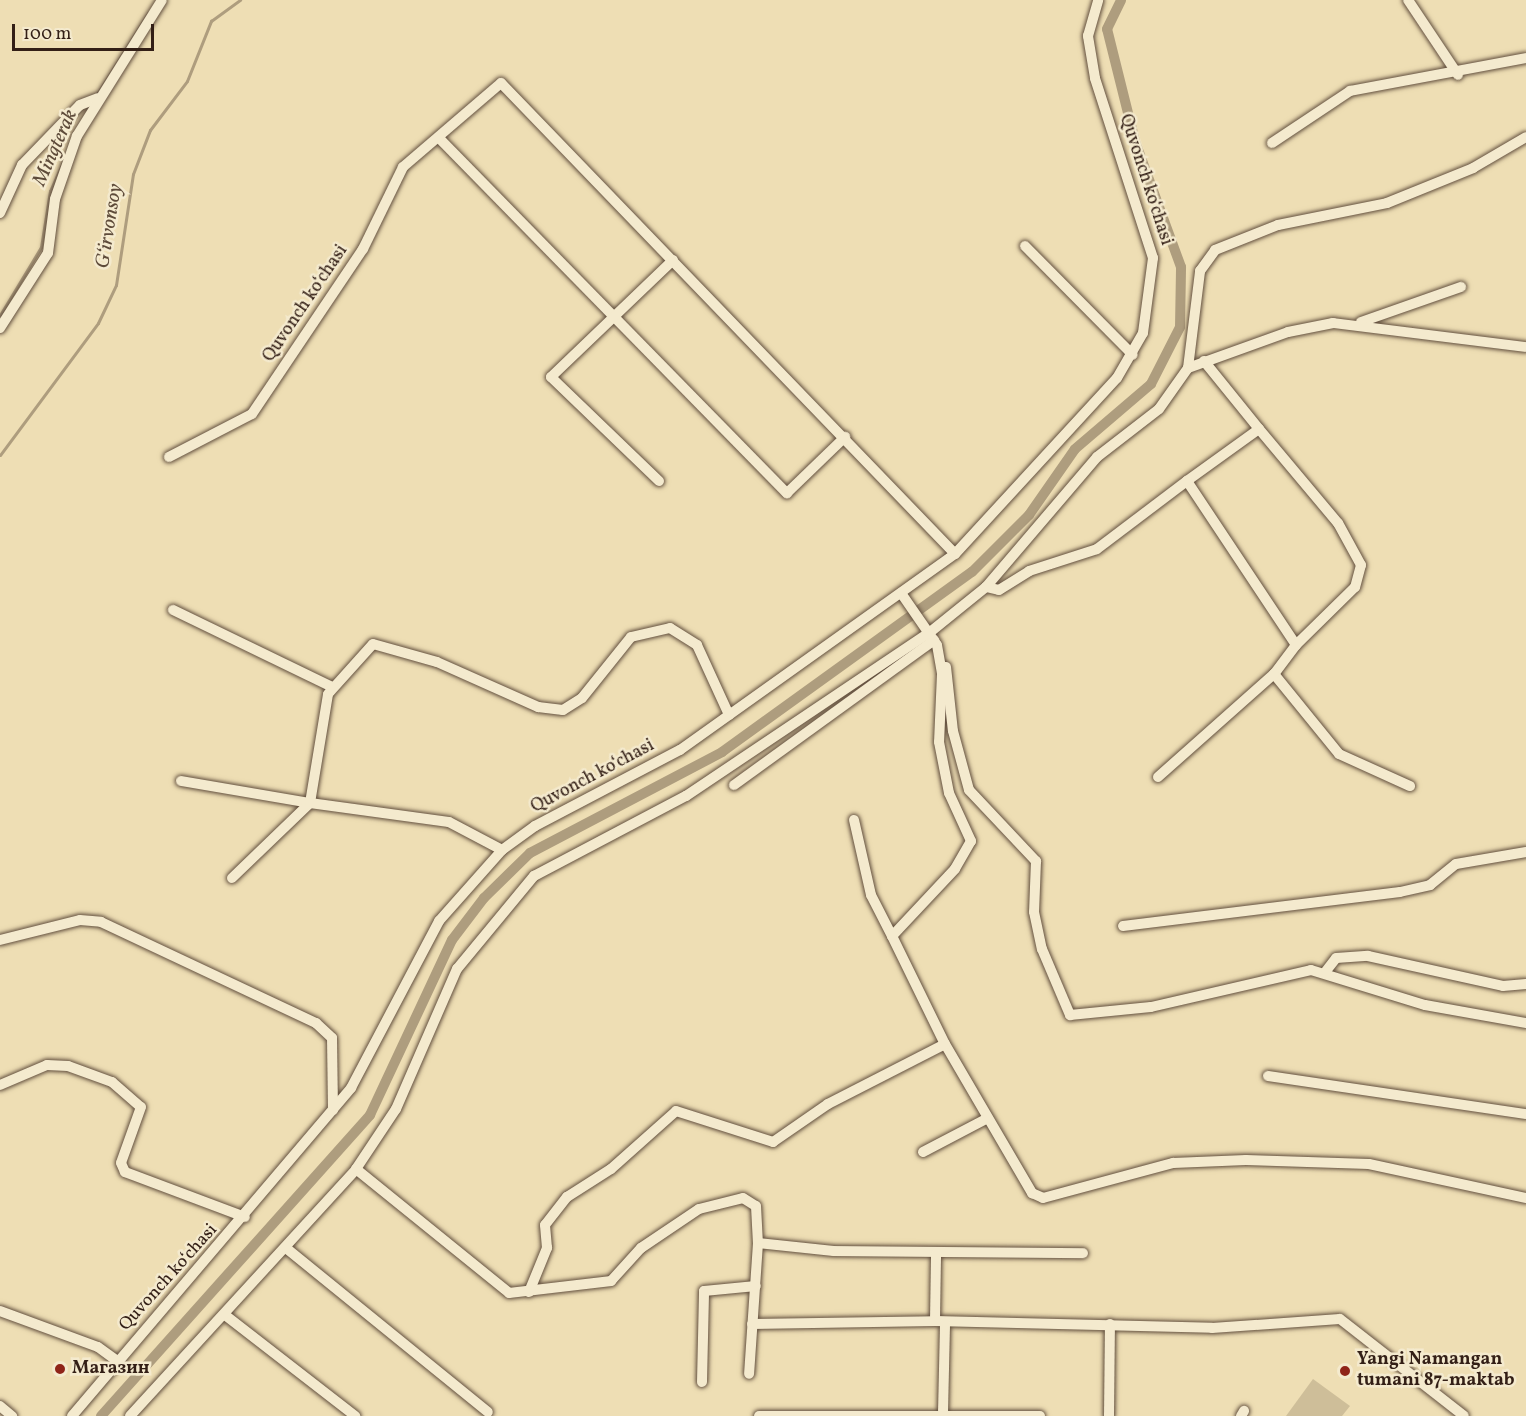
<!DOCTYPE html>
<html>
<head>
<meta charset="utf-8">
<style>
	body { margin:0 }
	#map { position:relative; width:1526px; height:1416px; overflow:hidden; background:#eedeb4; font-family:Vollkorn,serif }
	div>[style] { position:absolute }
	.green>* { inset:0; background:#cebe99 }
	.stream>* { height:3px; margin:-1.5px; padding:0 1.5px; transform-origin:1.5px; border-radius:1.5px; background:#ae9d7e }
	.canal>* { height:10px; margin:-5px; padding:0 5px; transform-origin:5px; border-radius:5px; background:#ae9d7e }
	.roads { filter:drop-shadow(0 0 2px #624f3e) drop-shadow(0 0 2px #624f3e) }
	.minor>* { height:10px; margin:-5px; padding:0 5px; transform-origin:5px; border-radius:5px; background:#f4eace }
	.dots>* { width:16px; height:16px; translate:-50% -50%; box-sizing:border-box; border:3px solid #f4eace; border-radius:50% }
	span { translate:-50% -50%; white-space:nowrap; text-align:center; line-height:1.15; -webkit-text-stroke:5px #f4eace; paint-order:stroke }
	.street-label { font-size:18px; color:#331f16 }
	.poi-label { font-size:18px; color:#331f16; font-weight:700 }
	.left { translate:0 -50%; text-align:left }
	.water-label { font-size:20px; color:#5e4b3a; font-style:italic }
	.scale { position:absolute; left:12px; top:24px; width:142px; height:27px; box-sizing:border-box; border:3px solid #331f16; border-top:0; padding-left:8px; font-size:18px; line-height:21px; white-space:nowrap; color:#331f16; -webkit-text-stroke:4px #f4eace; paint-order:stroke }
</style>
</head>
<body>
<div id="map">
	<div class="green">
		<div style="clip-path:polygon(1313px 1379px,1350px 1406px,1342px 1416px,1286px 1416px)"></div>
	</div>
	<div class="stream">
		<div style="left:97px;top:94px;width:96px;rotate:-57.8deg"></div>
		<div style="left:0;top:315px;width:79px;rotate:-58.9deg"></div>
		<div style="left:41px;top:247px;width:57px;rotate:-80.9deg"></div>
		<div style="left:50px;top:191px;width:35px;rotate:-66deg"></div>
		<div style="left:0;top:455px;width:164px;rotate:-53.4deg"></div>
		<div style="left:98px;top:323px;width:42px;rotate:-64.7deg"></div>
		<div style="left:116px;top:285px;width:112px;rotate:-81.3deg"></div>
		<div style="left:133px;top:174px;width:47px;rotate:-68.9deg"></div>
		<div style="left:150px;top:130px;width:61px;rotate:-52.9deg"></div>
		<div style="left:187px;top:81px;width:65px;rotate:-68.2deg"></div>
		<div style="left:211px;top:21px;width:36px;rotate:-36deg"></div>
	</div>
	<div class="canal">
		<div style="left:101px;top:1416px;width:404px;rotate:-48.2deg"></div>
		<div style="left:370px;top:1115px;width:193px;rotate:-64.9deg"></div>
		<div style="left:452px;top:940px;width:53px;rotate:-52.7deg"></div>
		<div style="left:484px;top:898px;width:64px;rotate:-44.4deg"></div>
		<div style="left:530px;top:853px;width:217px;rotate:-27.7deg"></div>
		<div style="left:722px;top:752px;width:308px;rotate:-35.8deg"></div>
		<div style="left:972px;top:572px;width:81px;rotate:-45deg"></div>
		<div style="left:1029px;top:515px;width:80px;rotate:-55.1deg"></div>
		<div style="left:1075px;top:449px;width:100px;rotate:-40.5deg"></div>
		<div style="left:1151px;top:384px;width:64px;rotate:-63deg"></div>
		<div style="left:1180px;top:327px;width:60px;rotate:-89deg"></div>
		<div style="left:1181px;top:267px;width:134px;rotate:-110.1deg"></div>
		<div style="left:1135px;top:141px;width:115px;rotate:-104deg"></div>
		<div style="left:1107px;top:29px;width:32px;rotate:-64deg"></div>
	</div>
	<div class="roads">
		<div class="minor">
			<div style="left:1408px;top:0;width:90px;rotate:56.3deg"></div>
			<div style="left:440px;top:139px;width:496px;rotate:45.6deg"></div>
			<div style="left:787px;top:493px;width:81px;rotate:-44deg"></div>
			<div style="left:1272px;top:143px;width:94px;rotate:-33.7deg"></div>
			<div style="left:1350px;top:91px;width:179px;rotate:-10.6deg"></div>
			<div style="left:0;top:213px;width:53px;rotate:-65.4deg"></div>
			<div style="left:22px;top:165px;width:83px;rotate:-46deg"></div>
			<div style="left:80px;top:105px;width:19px;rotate:-21deg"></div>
			<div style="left:1025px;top:246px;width:153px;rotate:45.3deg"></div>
			<div style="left:1361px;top:322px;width:106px;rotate:-19.3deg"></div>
			<div style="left:0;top:328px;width:89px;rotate:-57.4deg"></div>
			<div style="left:48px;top:253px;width:54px;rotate:-82.6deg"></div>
			<div style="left:55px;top:199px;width:67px;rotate:-70.8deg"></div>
			<div style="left:77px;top:136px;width:160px;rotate:-58deg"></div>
			<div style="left:1204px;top:361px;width:87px;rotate:51deg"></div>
			<div style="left:1259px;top:429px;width:89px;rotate:144.2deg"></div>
			<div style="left:1187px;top:481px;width:197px;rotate:56.4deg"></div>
			<div style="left:1296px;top:645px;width:36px;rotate:127deg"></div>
			<div style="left:1274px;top:674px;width:103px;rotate:50.9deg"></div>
			<div style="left:1339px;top:754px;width:78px;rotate:24.3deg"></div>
			<div style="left:1188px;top:368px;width:98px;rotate:-82.9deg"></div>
			<div style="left:1200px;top:271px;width:26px;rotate:-54deg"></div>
			<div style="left:1215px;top:250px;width:68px;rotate:-21.6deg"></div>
			<div style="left:1278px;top:225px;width:111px;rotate:-11.4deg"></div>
			<div style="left:1387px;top:203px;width:93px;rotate:-22.1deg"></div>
			<div style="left:1473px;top:168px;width:61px;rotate:-30.3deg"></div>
			<div style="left:1259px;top:429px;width:123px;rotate:50deg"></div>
			<div style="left:1338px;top:523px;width:48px;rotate:61.3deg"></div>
			<div style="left:1361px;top:565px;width:23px;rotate:105deg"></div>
			<div style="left:1355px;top:587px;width:83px;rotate:135.5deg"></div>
			<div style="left:169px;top:457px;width:93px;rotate:-27.4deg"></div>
			<div style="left:252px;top:414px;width:199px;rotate:-56.1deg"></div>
			<div style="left:363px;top:249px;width:91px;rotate:-64deg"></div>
			<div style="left:403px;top:167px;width:129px;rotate:-40.6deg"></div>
			<div style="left:501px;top:83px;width:654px;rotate:46.05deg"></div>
			<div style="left:659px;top:481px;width:150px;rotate:-136.1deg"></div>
			<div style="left:551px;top:377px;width:169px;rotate:-43.8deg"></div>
			<div style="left:986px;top:587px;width:13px;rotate:13deg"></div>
			<div style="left:999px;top:590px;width:36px;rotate:-32deg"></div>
			<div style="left:1029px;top:571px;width:71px;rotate:-17.9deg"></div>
			<div style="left:1097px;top:549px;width:113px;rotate:-37.1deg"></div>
			<div style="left:901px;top:593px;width:63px;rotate:55.3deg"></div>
			<div style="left:937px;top:645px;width:29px;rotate:80deg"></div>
			<div style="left:942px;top:674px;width:68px;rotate:92.5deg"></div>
			<div style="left:939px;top:742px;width:52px;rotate:78.9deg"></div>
			<div style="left:949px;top:793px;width:53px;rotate:65.4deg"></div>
			<div style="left:971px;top:841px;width:32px;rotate:120deg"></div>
			<div style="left:955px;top:869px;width:92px;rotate:133.2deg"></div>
			<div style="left:892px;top:936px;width:120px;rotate:63.9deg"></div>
			<div style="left:945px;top:1044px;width:173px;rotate:59.7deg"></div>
			<div style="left:1032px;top:1193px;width:12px;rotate:24deg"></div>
			<div style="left:1043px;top:1198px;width:135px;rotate:-15.1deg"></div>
			<div style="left:1173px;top:1163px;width:73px;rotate:-2.4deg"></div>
			<div style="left:1246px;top:1160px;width:123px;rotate:1.9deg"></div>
			<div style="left:1369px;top:1164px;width:161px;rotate:12.2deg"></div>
			<div style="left:173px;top:610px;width:177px;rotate:25.8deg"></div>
			<div style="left:946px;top:667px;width:64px;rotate:83.8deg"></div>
			<div style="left:953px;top:731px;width:61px;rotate:74.8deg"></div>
			<div style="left:969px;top:790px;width:98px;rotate:46.7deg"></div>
			<div style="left:1036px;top:861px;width:51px;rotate:92.2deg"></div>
			<div style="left:1034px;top:912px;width:38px;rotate:78deg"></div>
			<div style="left:1042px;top:949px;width:72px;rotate:67deg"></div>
			<div style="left:1070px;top:1015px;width:81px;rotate:-5.6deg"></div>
			<div style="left:1151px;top:1007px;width:164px;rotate:-13deg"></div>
			<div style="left:1311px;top:970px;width:119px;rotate:17.1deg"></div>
			<div style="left:1425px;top:1005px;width:103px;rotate:10.1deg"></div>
			<div style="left:1158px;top:777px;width:155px;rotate:-41.6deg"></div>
			<div style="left:181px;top:781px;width:131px;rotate:9.7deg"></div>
			<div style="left:310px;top:803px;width:110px;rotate:-80.6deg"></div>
			<div style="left:328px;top:694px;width:67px;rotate:-48deg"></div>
			<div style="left:373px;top:644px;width:66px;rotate:15.7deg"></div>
			<div style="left:437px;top:662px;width:111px;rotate:24deg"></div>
			<div style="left:538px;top:707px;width:25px;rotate:7deg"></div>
			<div style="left:563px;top:710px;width:22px;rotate:-32deg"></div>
			<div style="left:582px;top:698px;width:78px;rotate:-51.2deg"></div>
			<div style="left:631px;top:637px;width:40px;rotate:-13deg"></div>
			<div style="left:670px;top:628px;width:32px;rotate:32deg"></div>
			<div style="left:697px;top:645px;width:77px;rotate:65.4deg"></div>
			<div style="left:734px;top:785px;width:247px;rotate:-35.9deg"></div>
			<div style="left:854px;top:820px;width:77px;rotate:77.2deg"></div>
			<div style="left:871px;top:895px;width:46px;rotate:62.9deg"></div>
			<div style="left:232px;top:878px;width:108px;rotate:-43.9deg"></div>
			<div style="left:310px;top:803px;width:140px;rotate:7.8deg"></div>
			<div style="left:449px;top:822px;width:60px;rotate:27.8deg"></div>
			<div style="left:1123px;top:926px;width:279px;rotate:-7deg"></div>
			<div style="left:1400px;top:892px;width:31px;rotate:-13deg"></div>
			<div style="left:1430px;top:885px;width:33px;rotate:-39deg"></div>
			<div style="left:1456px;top:864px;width:71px;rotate:-9.7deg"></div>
			<div style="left:0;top:940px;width:82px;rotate:-14deg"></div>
			<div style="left:80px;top:920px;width:21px;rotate:5deg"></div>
			<div style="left:101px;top:922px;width:238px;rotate:25.2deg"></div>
			<div style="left:316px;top:1023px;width:22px;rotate:43deg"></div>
			<div style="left:332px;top:1038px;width:72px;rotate:89.2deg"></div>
			<div style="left:1326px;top:971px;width:16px;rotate:-52deg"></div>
			<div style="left:1336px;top:958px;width:32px;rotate:-4deg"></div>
			<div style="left:1368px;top:956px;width:138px;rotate:12.5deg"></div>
			<div style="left:1503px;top:986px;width:23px;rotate:-5deg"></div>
			<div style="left:1268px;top:1076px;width:261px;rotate:8.4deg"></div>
			<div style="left:0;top:1085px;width:51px;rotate:-23.1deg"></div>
			<div style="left:47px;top:1065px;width:21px;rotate:3deg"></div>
			<div style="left:68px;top:1066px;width:47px;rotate:20deg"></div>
			<div style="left:112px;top:1082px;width:38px;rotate:41deg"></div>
			<div style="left:141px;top:1107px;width:59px;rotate:109.7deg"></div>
			<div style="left:121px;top:1163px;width:10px;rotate:66deg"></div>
			<div style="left:125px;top:1172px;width:128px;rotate:20.6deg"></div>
			<div style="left:923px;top:1152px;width:73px;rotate:-27.6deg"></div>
			<div style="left:356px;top:1169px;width:197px;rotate:39deg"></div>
			<div style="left:509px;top:1293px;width:103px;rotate:-6.7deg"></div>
			<div style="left:611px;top:1281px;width:45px;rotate:-47.7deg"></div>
			<div style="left:641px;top:1248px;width:70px;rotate:-33.9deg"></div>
			<div style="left:699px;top:1209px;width:45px;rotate:-14deg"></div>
			<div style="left:743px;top:1198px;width:15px;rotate:32deg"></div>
			<div style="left:756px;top:1206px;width:37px;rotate:87deg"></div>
			<div style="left:758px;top:1243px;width:131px;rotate:93.9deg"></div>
			<div style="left:758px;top:1243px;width:76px;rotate:6deg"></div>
			<div style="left:834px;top:1251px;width:249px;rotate:0.5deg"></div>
			<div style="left:286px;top:1248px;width:260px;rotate:39.1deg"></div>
			<div style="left:529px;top:1292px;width:48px;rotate:-67.8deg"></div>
			<div style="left:547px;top:1248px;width:23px;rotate:-95deg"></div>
			<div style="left:545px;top:1225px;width:36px;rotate:-52deg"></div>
			<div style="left:567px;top:1197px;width:52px;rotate:-32.5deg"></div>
			<div style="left:611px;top:1169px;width:87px;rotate:-41.7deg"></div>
			<div style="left:676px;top:1111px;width:102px;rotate:17.7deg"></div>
			<div style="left:773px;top:1142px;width:67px;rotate:-34.6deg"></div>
			<div style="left:828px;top:1104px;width:131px;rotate:-27.1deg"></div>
			<div style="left:0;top:1311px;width:104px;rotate:20.2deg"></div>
			<div style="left:98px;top:1347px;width:24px;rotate:36deg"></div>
			<div style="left:225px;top:1315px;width:165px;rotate:37.8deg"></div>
			<div style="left:935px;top:1321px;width:67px;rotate:-89.1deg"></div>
			<div style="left:752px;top:1324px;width:183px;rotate:-0.9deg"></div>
			<div style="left:935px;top:1321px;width:277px;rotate:1.4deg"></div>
			<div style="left:1212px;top:1328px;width:128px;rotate:-4deg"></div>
			<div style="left:1340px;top:1319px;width:157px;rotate:38deg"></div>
			<div style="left:702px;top:1382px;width:91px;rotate:-88.7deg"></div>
			<div style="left:704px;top:1291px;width:52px;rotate:-5.5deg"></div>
			<div style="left:0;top:1406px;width:16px;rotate:40deg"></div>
			<div style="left:943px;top:1413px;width:91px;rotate:-88.7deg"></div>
			<div style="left:72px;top:1416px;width:431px;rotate:-49.6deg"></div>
			<div style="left:351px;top:1088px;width:189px;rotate:-62.2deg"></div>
			<div style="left:439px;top:921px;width:95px;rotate:-48.4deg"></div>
			<div style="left:502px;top:850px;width:41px;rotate:-36deg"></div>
			<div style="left:535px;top:826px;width:164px;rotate:-27.7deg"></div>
			<div style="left:680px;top:750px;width:338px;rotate:-35.5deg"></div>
			<div style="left:955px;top:554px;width:239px;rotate:-47.4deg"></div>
			<div style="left:1117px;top:378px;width:52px;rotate:-60deg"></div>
			<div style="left:1143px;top:333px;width:76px;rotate:-82.4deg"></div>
			<div style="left:1153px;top:258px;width:189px;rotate:-107.9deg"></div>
			<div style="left:1095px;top:78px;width:43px;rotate:-99.5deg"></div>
			<div style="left:1088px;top:36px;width:37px;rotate:-74deg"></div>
			<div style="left:130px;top:1416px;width:335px;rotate:-47.5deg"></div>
			<div style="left:356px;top:1169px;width:72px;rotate:-56.3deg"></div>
			<div style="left:396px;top:1109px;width:153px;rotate:-66.5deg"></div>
			<div style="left:457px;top:969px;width:121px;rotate:-50.4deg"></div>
			<div style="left:534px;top:876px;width:172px;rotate:-27.8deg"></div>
			<div style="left:686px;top:796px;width:293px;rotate:-33.9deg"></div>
			<div style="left:929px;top:633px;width:73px;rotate:-38.9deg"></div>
			<div style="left:986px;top:587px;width:171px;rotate:-49.5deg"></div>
			<div style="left:1097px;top:457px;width:78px;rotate:-37.7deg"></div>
			<div style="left:1159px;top:409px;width:50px;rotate:-54.7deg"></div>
			<div style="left:1188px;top:368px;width:106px;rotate:-19.8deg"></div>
			<div style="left:1288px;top:332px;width:46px;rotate:-11.3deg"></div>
			<div style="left:1333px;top:323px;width:194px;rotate:7.1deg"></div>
			<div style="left:759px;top:1416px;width:281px"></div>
			<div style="left:1109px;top:1416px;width:92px;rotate:-89.4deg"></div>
			<div style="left:1241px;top:1416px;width:6px;rotate:-59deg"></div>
		</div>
	</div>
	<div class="dots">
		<div style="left:60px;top:1369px;background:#8f2418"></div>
		<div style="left:1345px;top:1371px;background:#8f2418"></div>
	</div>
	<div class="street-label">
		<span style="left:1145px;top:180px;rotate:72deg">Quvonch koʻchasi</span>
		<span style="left:306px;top:304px;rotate:-56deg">Quvonch koʻchasi</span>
		<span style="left:593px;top:777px;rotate:-28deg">Quvonch koʻchasi</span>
		<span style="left:169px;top:1278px;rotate:-48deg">Quvonch koʻchasi</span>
	</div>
	<div class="poi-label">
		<span class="left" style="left:1357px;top:1371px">Yangi Namangan<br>tumani 87-maktab</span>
		<span class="left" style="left:72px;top:1369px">Магазин</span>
	</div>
	<div class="water-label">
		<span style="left:56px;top:148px;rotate:-66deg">Mingterak</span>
		<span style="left:110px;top:226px;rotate:-81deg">G‘irvonsoy</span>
	</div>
	<div class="scale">100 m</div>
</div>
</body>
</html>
